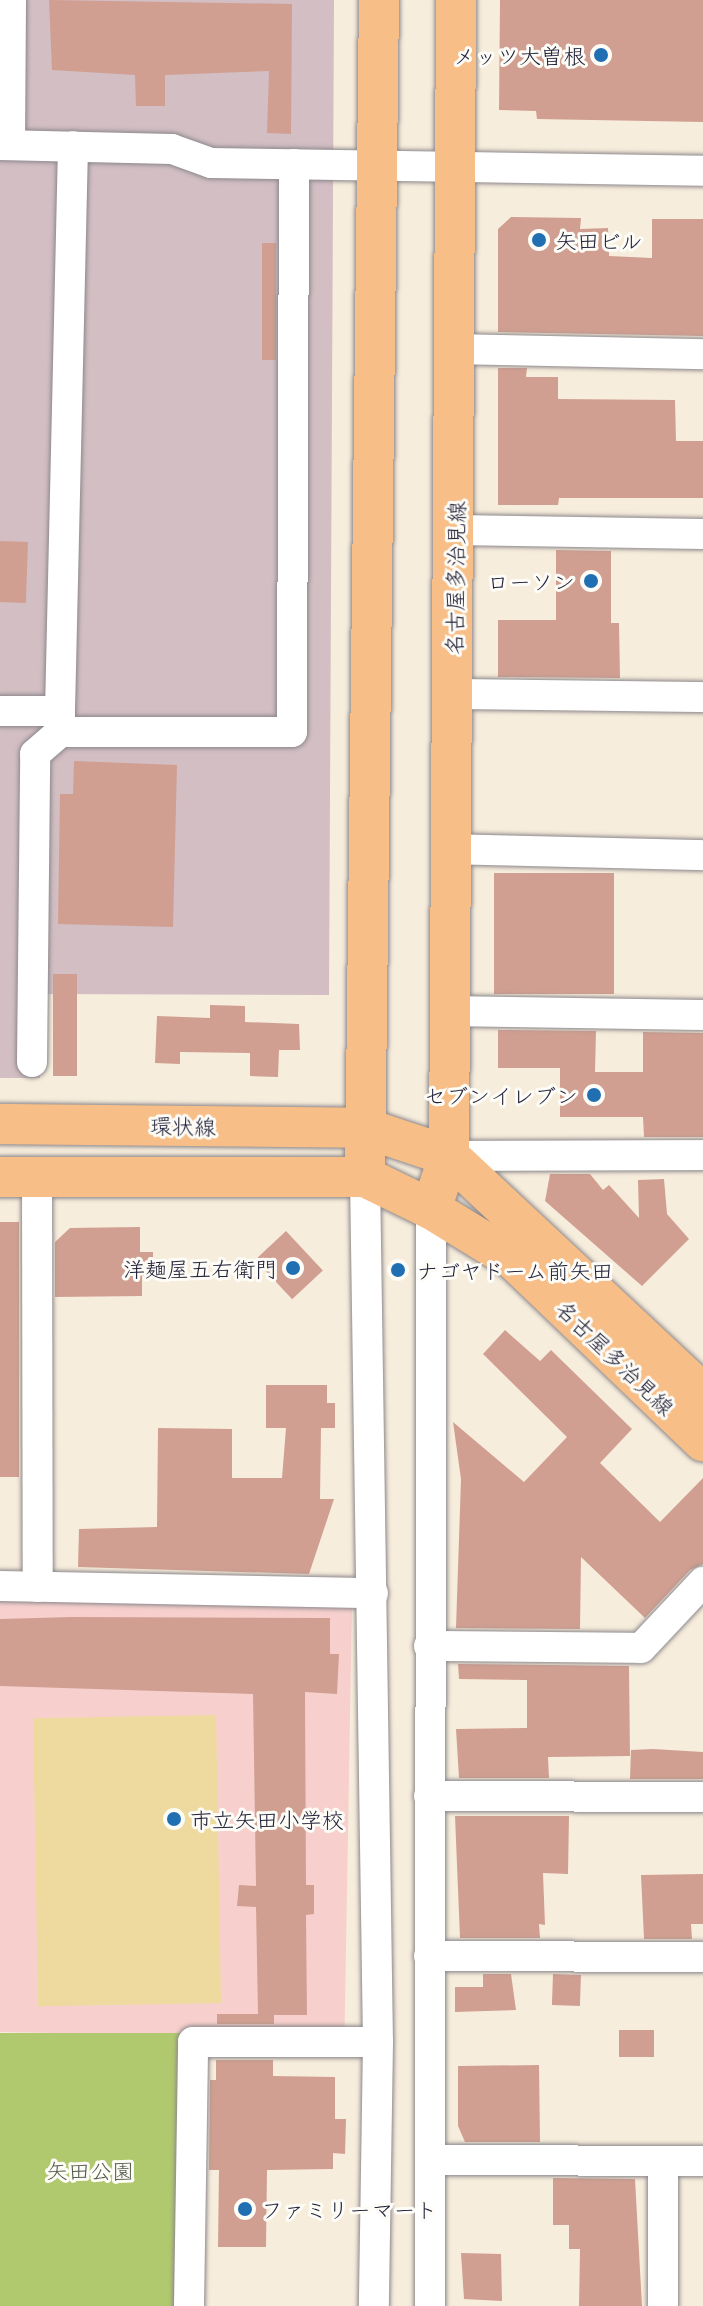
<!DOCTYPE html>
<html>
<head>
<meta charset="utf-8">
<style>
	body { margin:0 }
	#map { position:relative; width:703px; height:2306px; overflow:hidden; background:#f7eddc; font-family:"Playpen Sans","Klee One",sans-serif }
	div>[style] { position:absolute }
	.built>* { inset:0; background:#f7d0cd; transform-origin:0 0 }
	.industrial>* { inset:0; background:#d2bec3 }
	.green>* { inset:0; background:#b1c96e; transform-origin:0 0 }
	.sand>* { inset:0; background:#eeda9e; transform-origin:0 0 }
	.building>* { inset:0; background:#d09f91; transform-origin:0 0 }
	.roads { filter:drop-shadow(0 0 2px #8c888c) drop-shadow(0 0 2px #8c888c) }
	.minor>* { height:30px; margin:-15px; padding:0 15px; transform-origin:15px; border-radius:15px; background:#fff }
	.major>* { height:40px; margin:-20px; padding:0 20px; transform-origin:20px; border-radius:20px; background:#f7be88 }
	.dots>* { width:22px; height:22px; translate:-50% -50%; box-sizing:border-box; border:4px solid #fdfcf7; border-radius:50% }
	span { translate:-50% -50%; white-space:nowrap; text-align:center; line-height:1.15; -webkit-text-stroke:6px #fdfcf7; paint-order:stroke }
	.poi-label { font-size:22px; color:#22223b }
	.right { translate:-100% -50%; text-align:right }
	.left { translate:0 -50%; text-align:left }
	.street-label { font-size:22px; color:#22223b }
	.park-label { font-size:22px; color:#545c4d }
</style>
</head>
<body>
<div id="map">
	<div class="built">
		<div style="left:0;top:1601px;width:352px;height:431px;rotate:1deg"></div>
	</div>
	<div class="industrial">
		<div style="clip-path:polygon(0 0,334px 0,329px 995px,41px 994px,40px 1078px,0 1078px)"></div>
	</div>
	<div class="green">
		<div style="left:0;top:2033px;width:182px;height:273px"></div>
	</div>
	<div class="sand">
		<div style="left:216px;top:1715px;width:288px;height:183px;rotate:89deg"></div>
	</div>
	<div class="building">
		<div style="clip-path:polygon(49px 0,292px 4px,291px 134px,267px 133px,269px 71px,165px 75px,165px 106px,136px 106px,135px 75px,52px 70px)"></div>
		<div style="clip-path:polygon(500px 0,703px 0,703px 122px,537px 119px,536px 111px,499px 110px)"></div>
		<div style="clip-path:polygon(511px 217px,581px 218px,580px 229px,608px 228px,609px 256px,652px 258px,652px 219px,703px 219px,703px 336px,498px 332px,498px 229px)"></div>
		<div style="left:276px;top:243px;width:117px;height:14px;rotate:90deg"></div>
		<div style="clip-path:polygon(498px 368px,527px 368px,526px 377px,558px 377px,558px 399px,675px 400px,676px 441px,703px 441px,703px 498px,559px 498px,558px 505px,498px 505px)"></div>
		<div style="left:0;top:541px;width:28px;height:61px;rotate:2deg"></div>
		<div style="clip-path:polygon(556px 550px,611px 551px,611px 623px,619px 623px,620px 678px,498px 677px,498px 620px,556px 620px)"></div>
		<div style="clip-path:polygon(74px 761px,177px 765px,173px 927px,58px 924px,60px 794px,73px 794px)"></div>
		<div style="left:494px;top:873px;width:120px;height:121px"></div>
		<div style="left:53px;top:974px;width:24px;height:102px"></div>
		<div style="clip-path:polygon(210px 1005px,245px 1006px,245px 1022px,299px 1024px,300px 1050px,279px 1050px,278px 1077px,250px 1076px,250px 1053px,180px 1052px,180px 1064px,155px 1063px,157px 1016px,210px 1018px)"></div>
		<div style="clip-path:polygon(498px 1030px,596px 1031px,595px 1072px,643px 1072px,643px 1032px,703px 1033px,703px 1137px,644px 1137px,643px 1117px,560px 1117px,560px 1068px,498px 1068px)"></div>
		<div style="clip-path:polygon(550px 1174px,590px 1174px,603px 1190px,609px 1185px,639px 1218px,638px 1180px,664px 1179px,667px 1214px,689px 1239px,642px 1286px,545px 1201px)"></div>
		<div style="left:0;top:1222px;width:19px;height:255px"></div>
		<div style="clip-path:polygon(140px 1227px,140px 1252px,153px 1252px,153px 1276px,142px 1276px,142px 1296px,55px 1297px,55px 1242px,70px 1228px)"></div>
		<div style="left:286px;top:1231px;width:54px;height:42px;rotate:47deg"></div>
		<div style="clip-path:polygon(505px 1330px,540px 1361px,551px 1350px,632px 1429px,600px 1463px,660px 1522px,703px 1478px,703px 1564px,690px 1570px,645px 1618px,581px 1557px,580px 1629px,456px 1628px,461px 1479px,453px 1422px,524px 1482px,567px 1437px,483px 1354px)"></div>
		<div style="clip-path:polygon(266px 1385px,327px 1385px,327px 1403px,335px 1403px,335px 1428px,321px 1428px,320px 1499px,334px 1499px,309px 1574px,78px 1567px,79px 1529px,157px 1527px,158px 1428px,232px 1429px,232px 1478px,282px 1478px,286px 1428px,266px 1428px)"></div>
		<div style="clip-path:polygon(72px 1617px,330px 1618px,330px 1654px,339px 1654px,337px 1694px,305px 1692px,306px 1885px,314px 1885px,314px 1914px,306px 1915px,307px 2015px,274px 2015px,274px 2024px,217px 2024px,217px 2014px,258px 2014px,256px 1907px,237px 1906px,239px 1885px,256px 1886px,253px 1694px,0 1686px,0 1619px)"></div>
		<div style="clip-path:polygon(458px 1664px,629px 1666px,630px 1756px,548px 1757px,549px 1778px,459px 1778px,456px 1729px,527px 1728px,527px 1680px,459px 1679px)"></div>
		<div style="clip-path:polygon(653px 1749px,703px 1752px,703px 1779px,630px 1779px,631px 1750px)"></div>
		<div style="clip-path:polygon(455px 1816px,569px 1816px,568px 1874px,543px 1873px,545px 1925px,539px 1924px,540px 1938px,460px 1938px)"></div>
		<div style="clip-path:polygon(703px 1874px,703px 1924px,691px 1924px,692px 1939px,644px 1939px,641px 1875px)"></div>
		<div style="clip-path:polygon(483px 1974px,511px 1974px,516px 2010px,455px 2012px,455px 1987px,483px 1987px)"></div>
		<div style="left:553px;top:1974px;width:28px;height:31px;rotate:2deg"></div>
		<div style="left:654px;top:2030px;width:27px;height:35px;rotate:90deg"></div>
		<div style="clip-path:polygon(216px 2060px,273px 2060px,273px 2076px,335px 2077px,335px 2119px,346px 2119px,345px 2154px,333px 2153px,333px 2169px,267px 2170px,266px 2247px,218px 2247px,219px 2170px,209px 2170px,210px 2080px,216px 2080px)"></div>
		<div style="clip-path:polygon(539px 2065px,540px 2142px,465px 2142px,458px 2126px,458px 2066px)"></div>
		<div style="clip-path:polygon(553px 2178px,635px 2179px,642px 2306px,579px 2306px,580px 2249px,569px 2249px,569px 2225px,553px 2225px)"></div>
		<div style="clip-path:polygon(461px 2253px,501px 2254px,502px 2301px,464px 2299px)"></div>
	</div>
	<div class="roads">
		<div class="minor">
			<div style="left:0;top:145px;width:172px;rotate:1.3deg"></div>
			<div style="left:172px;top:149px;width:41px;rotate:19.7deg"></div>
			<div style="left:211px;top:163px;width:492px;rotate:0.9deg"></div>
			<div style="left:10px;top:145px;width:145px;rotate:-89.6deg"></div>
			<div style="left:455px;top:349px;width:248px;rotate:1.2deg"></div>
			<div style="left:455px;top:530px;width:248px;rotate:0.9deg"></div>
			<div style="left:453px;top:694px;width:250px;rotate:0.7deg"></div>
			<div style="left:0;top:711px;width:60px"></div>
			<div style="left:60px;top:711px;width:565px;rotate:-88.68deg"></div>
			<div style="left:60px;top:711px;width:21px;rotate:90deg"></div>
			<div style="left:60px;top:732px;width:232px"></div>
			<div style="left:292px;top:732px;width:568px;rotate:-89.8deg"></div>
			<div style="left:449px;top:849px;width:254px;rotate:1.4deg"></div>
			<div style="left:446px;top:1011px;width:257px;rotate:0.9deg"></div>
			<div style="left:32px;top:1062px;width:308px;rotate:-89.4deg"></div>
			<div style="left:35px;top:754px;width:33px;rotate:-41deg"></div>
			<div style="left:449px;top:1156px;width:254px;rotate:-0.2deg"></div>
			<div style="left:37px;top:1177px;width:410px;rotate:89.9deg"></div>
			<div style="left:365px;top:1177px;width:865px;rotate:89.14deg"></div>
			<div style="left:378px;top:2042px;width:264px;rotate:90.9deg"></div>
			<div style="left:0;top:1586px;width:373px;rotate:1.1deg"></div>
			<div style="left:429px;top:1646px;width:212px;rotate:0.5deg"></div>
			<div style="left:641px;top:1648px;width:91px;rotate:-46.8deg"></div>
			<div style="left:429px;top:1796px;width:274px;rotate:0.2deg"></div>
			<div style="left:429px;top:1956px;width:274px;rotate:0.2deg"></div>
			<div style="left:432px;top:2160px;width:271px;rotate:0.2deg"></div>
			<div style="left:663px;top:2161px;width:145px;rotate:90deg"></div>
			<div style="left:189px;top:2306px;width:264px;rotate:-89.1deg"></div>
			<div style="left:193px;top:2042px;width:185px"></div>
			<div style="left:430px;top:2306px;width:1097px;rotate:-89.95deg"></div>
		</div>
		<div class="major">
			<div style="left:0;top:1124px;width:365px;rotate:0.6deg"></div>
			<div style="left:365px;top:1128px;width:89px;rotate:18.4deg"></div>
			<div style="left:449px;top:1156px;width:348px;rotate:43.1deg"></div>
			<div style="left:0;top:1177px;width:365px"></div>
			<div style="left:365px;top:1177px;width:73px;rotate:25.9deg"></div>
			<div style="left:431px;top:1209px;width:97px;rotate:31.6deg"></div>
			<div style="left:514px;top:1260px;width:262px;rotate:43.8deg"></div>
			<div style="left:365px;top:1177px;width:1177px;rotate:-89.32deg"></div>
			<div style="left:431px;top:1209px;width:56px;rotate:-71.2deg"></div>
			<div style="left:449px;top:1156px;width:1156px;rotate:-89.65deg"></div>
		</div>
	</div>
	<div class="dots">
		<div style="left:601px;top:55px;background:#1f6fb2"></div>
		<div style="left:539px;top:240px;background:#1f6fb2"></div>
		<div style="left:591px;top:581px;background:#1f6fb2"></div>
		<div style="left:594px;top:1095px;background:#1f6fb2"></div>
		<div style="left:293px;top:1268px;background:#1f6fb2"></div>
		<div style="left:398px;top:1270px;background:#1f6fb2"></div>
		<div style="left:174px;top:1819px;background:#1f6fb2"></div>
		<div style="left:245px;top:2209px;background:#1f6fb2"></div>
	</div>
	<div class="poi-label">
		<span class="right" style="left:585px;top:55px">メッツ大曽根</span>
		<span class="left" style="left:555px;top:240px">矢田ビル</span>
		<span class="right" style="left:575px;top:581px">ローソン</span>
		<span class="right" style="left:578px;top:1095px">セブンイレブン</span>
		<span class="right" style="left:277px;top:1268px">洋麺屋五右衛門</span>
		<span class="left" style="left:416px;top:1270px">ナゴヤドーム前矢田</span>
		<span class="left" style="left:190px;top:1819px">市立矢田小学校</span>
		<span class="left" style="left:261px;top:2209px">ファミリーマート</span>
	</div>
	<div class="street-label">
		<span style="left:454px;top:578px;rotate:-89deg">名古屋多治見線</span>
		<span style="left:183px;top:1125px;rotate:1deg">環状線</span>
		<span style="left:616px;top:1357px;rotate:44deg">名古屋多治見線</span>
	</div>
	<div class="park-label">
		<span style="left:90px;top:2170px">矢田公園</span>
	</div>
</div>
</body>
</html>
